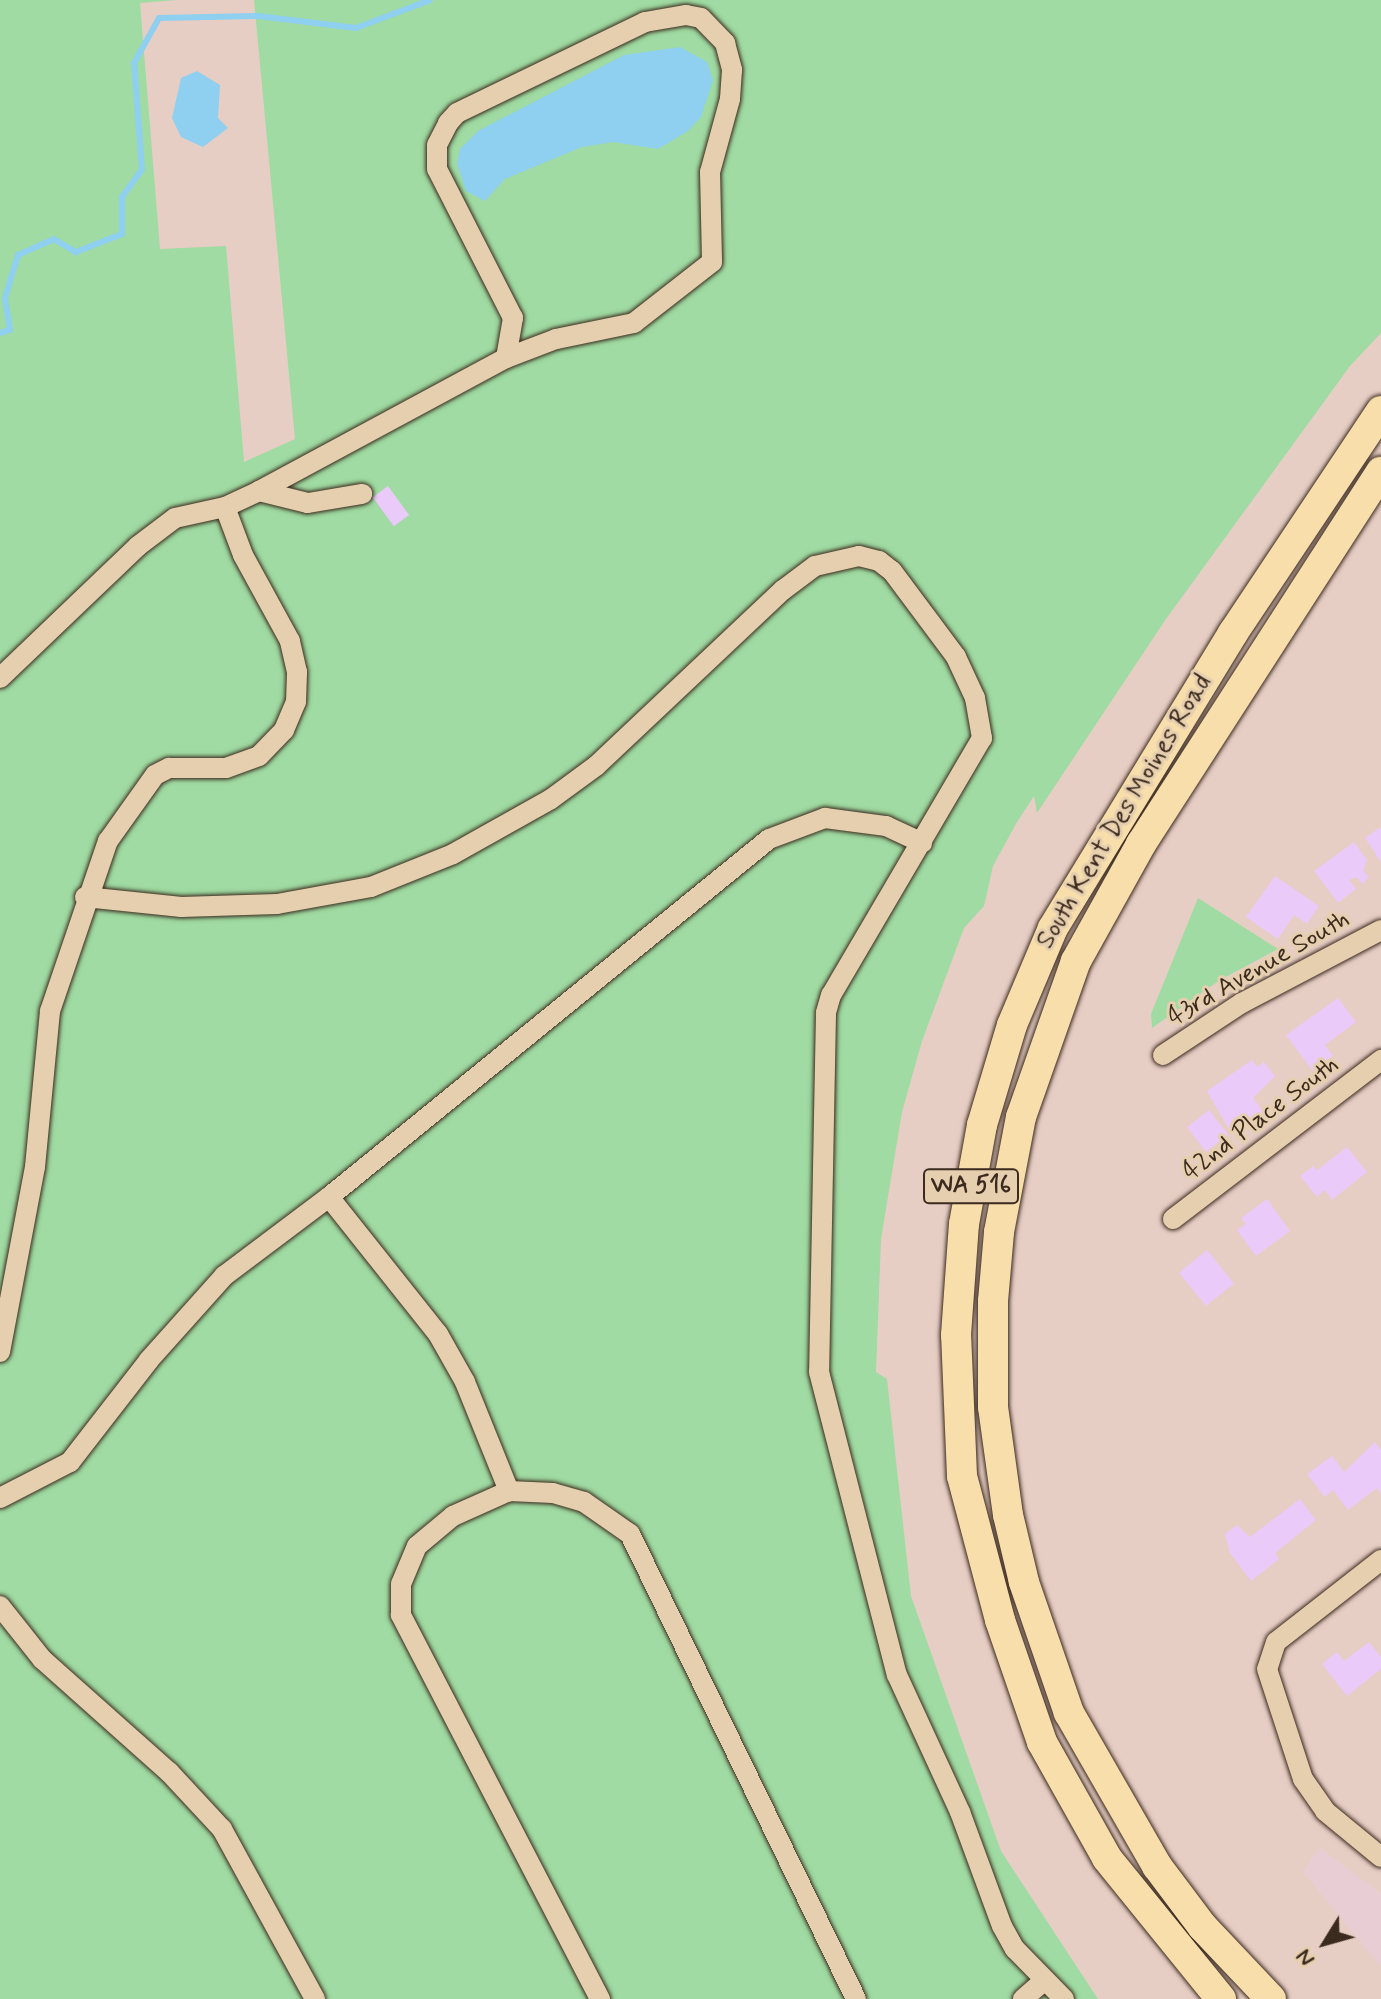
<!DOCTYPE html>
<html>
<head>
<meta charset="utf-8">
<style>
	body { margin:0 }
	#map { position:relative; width:1381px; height:1999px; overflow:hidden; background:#e7cec5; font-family:Mynerve,sans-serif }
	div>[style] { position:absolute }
	.built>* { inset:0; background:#e8cdd4 }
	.green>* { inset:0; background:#9fdba2 }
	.water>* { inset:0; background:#8fcff0 }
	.stream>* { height:6px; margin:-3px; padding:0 3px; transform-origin:3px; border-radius:3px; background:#8fcff0 }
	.building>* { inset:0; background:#e9caf8; transform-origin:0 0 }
	.roads { filter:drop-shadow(0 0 2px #3b2a1e) drop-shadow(0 0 2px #3b2a1e) }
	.minor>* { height:20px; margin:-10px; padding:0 10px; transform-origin:10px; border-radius:10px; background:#e6cfaf }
	.highway>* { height:30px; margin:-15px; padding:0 15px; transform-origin:15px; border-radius:15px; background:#f8deab }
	span { translate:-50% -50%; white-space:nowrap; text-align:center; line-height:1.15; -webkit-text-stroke:6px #e6cfaf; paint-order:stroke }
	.shield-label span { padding:2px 6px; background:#e6cfaf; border:2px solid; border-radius:6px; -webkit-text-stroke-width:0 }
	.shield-label { font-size:24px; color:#3b2a1e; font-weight:700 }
	.street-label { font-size:26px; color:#3b2a1e }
	.north { position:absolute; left:1285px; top:1903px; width:80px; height:80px; -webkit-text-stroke:6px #e6cfaf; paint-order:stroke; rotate:233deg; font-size:22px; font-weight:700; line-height:32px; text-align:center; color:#3b2a1e }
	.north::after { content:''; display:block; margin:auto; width:28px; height:36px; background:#3b2a1e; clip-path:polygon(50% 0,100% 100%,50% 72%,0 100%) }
</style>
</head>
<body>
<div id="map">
	<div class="built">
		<div style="clip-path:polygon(1320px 1848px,1381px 1894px,1381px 1966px,1303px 1872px)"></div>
	</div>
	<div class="green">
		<div style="clip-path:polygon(0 0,177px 0,140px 3px,160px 249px,226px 246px,244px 462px,295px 439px,254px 0,1381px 0,1381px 333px,1350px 366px,1166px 619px,1037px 813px,1034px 796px,1017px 822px,993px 866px,984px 906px,964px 928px,922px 1041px,902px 1112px,881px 1239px,876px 1372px,887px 1379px,911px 1596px,1001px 1851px,1098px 1999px,0 1999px)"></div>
		<div style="clip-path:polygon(1198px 898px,1278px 949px,1220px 980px,1152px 1028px,1151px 1014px)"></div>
	</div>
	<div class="water">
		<div style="clip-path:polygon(680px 47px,707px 62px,713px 80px,701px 117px,688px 131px,658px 149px,613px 142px,582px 147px,505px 179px,485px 201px,466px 191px,457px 164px,460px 149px,478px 131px,624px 55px)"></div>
		<div style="clip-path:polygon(197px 71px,220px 85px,218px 118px,228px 128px,203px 147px,181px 137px,172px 118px,181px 78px)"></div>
	</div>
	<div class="stream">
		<div style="left:0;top:333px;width:10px;rotate:-17deg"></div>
		<div style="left:10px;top:330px;width:32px;rotate:-99deg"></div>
		<div style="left:5px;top:298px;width:45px;rotate:-73.2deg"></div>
		<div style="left:18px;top:255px;width:39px;rotate:-24deg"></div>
		<div style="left:54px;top:239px;width:26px;rotate:31deg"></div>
		<div style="left:76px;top:252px;width:49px;rotate:-21.4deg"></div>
		<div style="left:122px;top:234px;width:37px;rotate:-90deg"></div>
		<div style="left:122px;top:197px;width:34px;rotate:-54deg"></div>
		<div style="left:142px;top:169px;width:106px;rotate:-94.3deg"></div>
		<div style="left:134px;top:63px;width:51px;rotate:-60.9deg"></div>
		<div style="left:159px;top:18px;width:99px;rotate:-1.2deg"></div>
		<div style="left:258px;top:16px;width:99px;rotate:7deg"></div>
		<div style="left:356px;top:28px;width:79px;rotate:-20.7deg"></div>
	</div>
	<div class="building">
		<div style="left:388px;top:486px;width:36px;height:19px;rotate:54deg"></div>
		<div style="clip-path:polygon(1381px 827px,1381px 862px,1365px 838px)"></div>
		<div style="clip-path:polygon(1354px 842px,1367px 860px,1363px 870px,1369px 877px,1362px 884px,1357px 877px,1349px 880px,1356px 889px,1338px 903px,1314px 871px)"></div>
		<div style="clip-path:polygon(1275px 876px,1319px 906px,1307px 924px,1294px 915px,1278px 939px,1246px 917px)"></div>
		<div style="clip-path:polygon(1338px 998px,1356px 1022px,1325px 1045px,1333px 1056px,1312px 1070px,1286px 1035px)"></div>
		<div style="clip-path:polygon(1252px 1060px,1257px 1067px,1264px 1062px,1275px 1076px,1253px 1098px,1269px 1119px,1256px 1114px,1231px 1133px,1207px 1091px)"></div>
		<div style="left:1209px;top:1110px;width:31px;height:28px;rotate:52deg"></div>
		<div style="clip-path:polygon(1347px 1147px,1367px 1172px,1332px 1200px,1325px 1190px,1317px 1197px,1300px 1176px,1313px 1166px,1317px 1170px)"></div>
		<div style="clip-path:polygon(1267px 1199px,1290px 1231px,1256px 1256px,1237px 1230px,1246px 1224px,1241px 1218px)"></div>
		<div style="left:1207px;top:1250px;width:43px;height:36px;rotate:51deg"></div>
		<div style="clip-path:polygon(1375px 1442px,1381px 1450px,1381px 1494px,1377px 1488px,1348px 1510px,1333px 1490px,1325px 1497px,1307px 1474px,1332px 1456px,1344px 1472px)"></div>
		<div style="clip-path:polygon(1300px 1499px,1316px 1520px,1275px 1553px,1279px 1559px,1251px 1581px,1230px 1553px,1225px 1534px,1237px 1525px,1250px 1537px)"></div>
		<div style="clip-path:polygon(1369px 1642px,1381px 1657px,1381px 1669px,1347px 1696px,1322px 1664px,1337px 1652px,1344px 1661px)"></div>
	</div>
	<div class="roads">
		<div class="minor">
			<div style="left:259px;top:491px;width:281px;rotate:-28.3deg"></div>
			<div style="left:506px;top:358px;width:41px;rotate:-80.1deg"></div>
			<div style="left:513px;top:318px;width:167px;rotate:-117deg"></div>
			<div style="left:437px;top:169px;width:24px;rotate:-90deg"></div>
			<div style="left:437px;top:145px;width:25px;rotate:-63deg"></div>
			<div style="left:448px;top:123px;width:13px;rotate:-48deg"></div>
			<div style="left:457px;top:113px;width:209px;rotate:-25.8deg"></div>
			<div style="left:645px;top:22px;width:42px;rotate:-9.7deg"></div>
			<div style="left:686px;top:15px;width:15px;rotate:11deg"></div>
			<div style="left:701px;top:18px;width:35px;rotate:46deg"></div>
			<div style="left:725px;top:43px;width:28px;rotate:75deg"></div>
			<div style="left:732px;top:70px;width:29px;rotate:94deg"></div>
			<div style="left:730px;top:99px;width:76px;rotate:105.3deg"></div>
			<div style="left:710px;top:172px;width:90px;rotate:88.7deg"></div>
			<div style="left:712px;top:262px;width:99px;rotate:142deg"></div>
			<div style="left:634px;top:323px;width:80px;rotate:168.4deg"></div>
			<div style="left:556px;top:339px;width:53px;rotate:159.2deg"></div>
			<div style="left:0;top:678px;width:191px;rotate:-43.7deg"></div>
			<div style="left:138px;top:546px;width:46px;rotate:-37.1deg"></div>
			<div style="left:175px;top:518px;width:51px;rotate:-12.4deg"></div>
			<div style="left:225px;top:507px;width:38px;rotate:-25deg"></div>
			<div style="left:259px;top:491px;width:50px;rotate:13.8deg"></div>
			<div style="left:308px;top:503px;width:55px;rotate:-9.5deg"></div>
			<div style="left:85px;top:897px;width:97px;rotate:5.9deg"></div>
			<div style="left:181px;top:907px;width:96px;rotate:-1.8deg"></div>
			<div style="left:277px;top:904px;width:96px;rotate:-10.3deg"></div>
			<div style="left:371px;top:887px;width:88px;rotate:-21.9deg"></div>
			<div style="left:453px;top:854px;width:112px;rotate:-29.3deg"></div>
			<div style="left:551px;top:799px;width:56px;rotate:-36.3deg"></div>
			<div style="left:596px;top:766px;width:257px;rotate:-43.3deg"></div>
			<div style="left:783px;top:590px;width:40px;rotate:-37deg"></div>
			<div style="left:815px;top:566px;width:45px;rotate:-12.8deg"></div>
			<div style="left:859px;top:556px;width:21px;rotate:14deg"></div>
			<div style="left:879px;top:561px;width:16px;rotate:38deg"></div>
			<div style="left:892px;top:571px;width:107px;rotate:53.3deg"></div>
			<div style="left:956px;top:657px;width:45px;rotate:65.1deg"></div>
			<div style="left:975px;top:698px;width:41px;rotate:80.1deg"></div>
			<div style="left:982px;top:738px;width:298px;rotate:120.4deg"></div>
			<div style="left:831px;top:995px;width:19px;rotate:106deg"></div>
			<div style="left:826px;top:1013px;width:359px;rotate:91.1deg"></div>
			<div style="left:819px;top:1372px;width:313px;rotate:75.6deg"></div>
			<div style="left:897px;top:1675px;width:151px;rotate:65.3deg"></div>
			<div style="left:960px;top:1812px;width:121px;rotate:69.8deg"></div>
			<div style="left:1002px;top:1926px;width:26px;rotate:61deg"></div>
			<div style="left:1015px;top:1949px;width:70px;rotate:45.6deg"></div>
			<div style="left:1163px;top:1055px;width:95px;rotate:-33.4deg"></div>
			<div style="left:1242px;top:1003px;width:157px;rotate:-27.7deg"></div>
			<div style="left:329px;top:1197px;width:175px;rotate:51.5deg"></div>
			<div style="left:438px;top:1334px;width:55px;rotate:60.6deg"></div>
			<div style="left:465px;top:1382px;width:118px;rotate:68deg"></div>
			<div style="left:1173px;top:1219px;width:262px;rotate:-37.4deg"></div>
			<div style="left:0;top:1352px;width:188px;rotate:-79.3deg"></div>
			<div style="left:35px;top:1167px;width:157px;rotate:-84.5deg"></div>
			<div style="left:50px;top:1011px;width:180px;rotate:-71.2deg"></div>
			<div style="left:108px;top:841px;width:81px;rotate:-54.5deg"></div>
			<div style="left:155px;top:775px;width:16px;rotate:-27deg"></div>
			<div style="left:169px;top:768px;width:57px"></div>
			<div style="left:226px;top:768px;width:35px;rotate:-20deg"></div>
			<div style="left:259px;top:756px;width:36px;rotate:-46deg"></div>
			<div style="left:284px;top:730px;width:30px;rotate:-67deg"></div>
			<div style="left:296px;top:702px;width:30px;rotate:-88deg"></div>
			<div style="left:297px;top:672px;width:32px;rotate:-103deg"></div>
			<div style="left:290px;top:641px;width:98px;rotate:-118.7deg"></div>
			<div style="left:243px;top:555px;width:51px;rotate:-110.6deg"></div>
			<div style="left:0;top:1498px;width:79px;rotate:-27.2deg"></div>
			<div style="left:70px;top:1462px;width:129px;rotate:-52.2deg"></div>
			<div style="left:149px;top:1360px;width:113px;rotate:-48.2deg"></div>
			<div style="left:224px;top:1276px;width:131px;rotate:-37deg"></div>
			<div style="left:329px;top:1197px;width:567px;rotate:-39.13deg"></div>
			<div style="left:769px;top:839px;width:60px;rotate:-20.6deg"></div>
			<div style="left:825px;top:818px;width:62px;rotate:7.5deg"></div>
			<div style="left:886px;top:826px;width:40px;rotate:25deg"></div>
			<div style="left:1381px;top:1560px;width:133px;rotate:142deg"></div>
			<div style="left:1276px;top:1642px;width:28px;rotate:108deg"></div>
			<div style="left:1267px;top:1669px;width:116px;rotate:71.9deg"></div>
			<div style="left:1303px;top:1779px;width:39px;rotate:55deg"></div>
			<div style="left:1325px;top:1811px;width:72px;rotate:39.4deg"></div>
			<div style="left:0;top:1606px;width:68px;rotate:51.6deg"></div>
			<div style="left:42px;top:1659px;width:170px;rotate:41.7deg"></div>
			<div style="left:169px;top:1772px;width:78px;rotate:47.1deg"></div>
			<div style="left:222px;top:1829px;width:194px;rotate:61.3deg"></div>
			<div style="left:600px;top:1999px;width:433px;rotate:-117.4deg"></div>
			<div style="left:401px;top:1615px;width:31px;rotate:-90deg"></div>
			<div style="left:401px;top:1584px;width:41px;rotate:-67.2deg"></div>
			<div style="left:417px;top:1546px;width:47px;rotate:-39.8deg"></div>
			<div style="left:453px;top:1516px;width:61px;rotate:-24.1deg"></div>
			<div style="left:509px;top:1491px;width:44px;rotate:2.6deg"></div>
			<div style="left:553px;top:1493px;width:32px;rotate:16deg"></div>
			<div style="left:584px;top:1502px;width:56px;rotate:34.8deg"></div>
			<div style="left:630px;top:1534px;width:517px;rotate:64.08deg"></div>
			<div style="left:1023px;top:1999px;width:28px;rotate:-41deg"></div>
		</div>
		<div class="highway">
			<div style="left:1221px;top:1999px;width:181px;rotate:-129deg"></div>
			<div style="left:1107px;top:1858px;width:133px;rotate:-119.3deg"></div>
			<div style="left:1042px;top:1742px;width:129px;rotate:-109deg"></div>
			<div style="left:1000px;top:1620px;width:149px;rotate:-104.8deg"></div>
			<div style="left:962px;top:1476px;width:141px;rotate:-92.4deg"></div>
			<div style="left:956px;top:1335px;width:111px;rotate:-85.9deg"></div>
			<div style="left:964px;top:1224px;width:101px;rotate:-79.7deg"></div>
			<div style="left:982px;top:1125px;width:104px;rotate:-73.3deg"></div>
			<div style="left:1012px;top:1025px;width:105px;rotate:-67.1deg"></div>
			<div style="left:1053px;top:928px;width:346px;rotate:-58.6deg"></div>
			<div style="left:1233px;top:633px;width:267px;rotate:-56.3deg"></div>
			<div style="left:1271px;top:1999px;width:100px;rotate:-133.4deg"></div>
			<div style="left:1202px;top:1926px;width:75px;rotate:-126.9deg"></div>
			<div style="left:1157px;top:1866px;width:177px;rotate:-119.9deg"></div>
			<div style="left:1069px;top:1713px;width:139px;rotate:-109deg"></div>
			<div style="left:1024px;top:1582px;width:69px;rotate:-103.4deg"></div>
			<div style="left:1008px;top:1515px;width:109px;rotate:-97.9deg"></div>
			<div style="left:993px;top:1407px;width:106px;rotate:-90deg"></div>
			<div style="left:993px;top:1301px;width:69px;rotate:-85deg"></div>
			<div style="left:999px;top:1232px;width:117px;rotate:-79.2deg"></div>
			<div style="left:1021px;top:1117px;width:165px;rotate:-70.6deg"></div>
			<div style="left:1076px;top:961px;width:134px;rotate:-60.9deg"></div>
			<div style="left:1141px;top:844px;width:443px;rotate:-57.2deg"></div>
		</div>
	</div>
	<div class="shield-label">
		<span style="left:971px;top:1186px">WA 516</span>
	</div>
	<div class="street-label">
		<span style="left:1125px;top:812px;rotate:-59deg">South Kent Des Moines Road</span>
		<span style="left:1259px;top:969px;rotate:-30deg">43rd Avenue South</span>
		<span style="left:1261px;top:1119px;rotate:-37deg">42nd Place South</span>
	</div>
	<div class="north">N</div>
</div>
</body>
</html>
